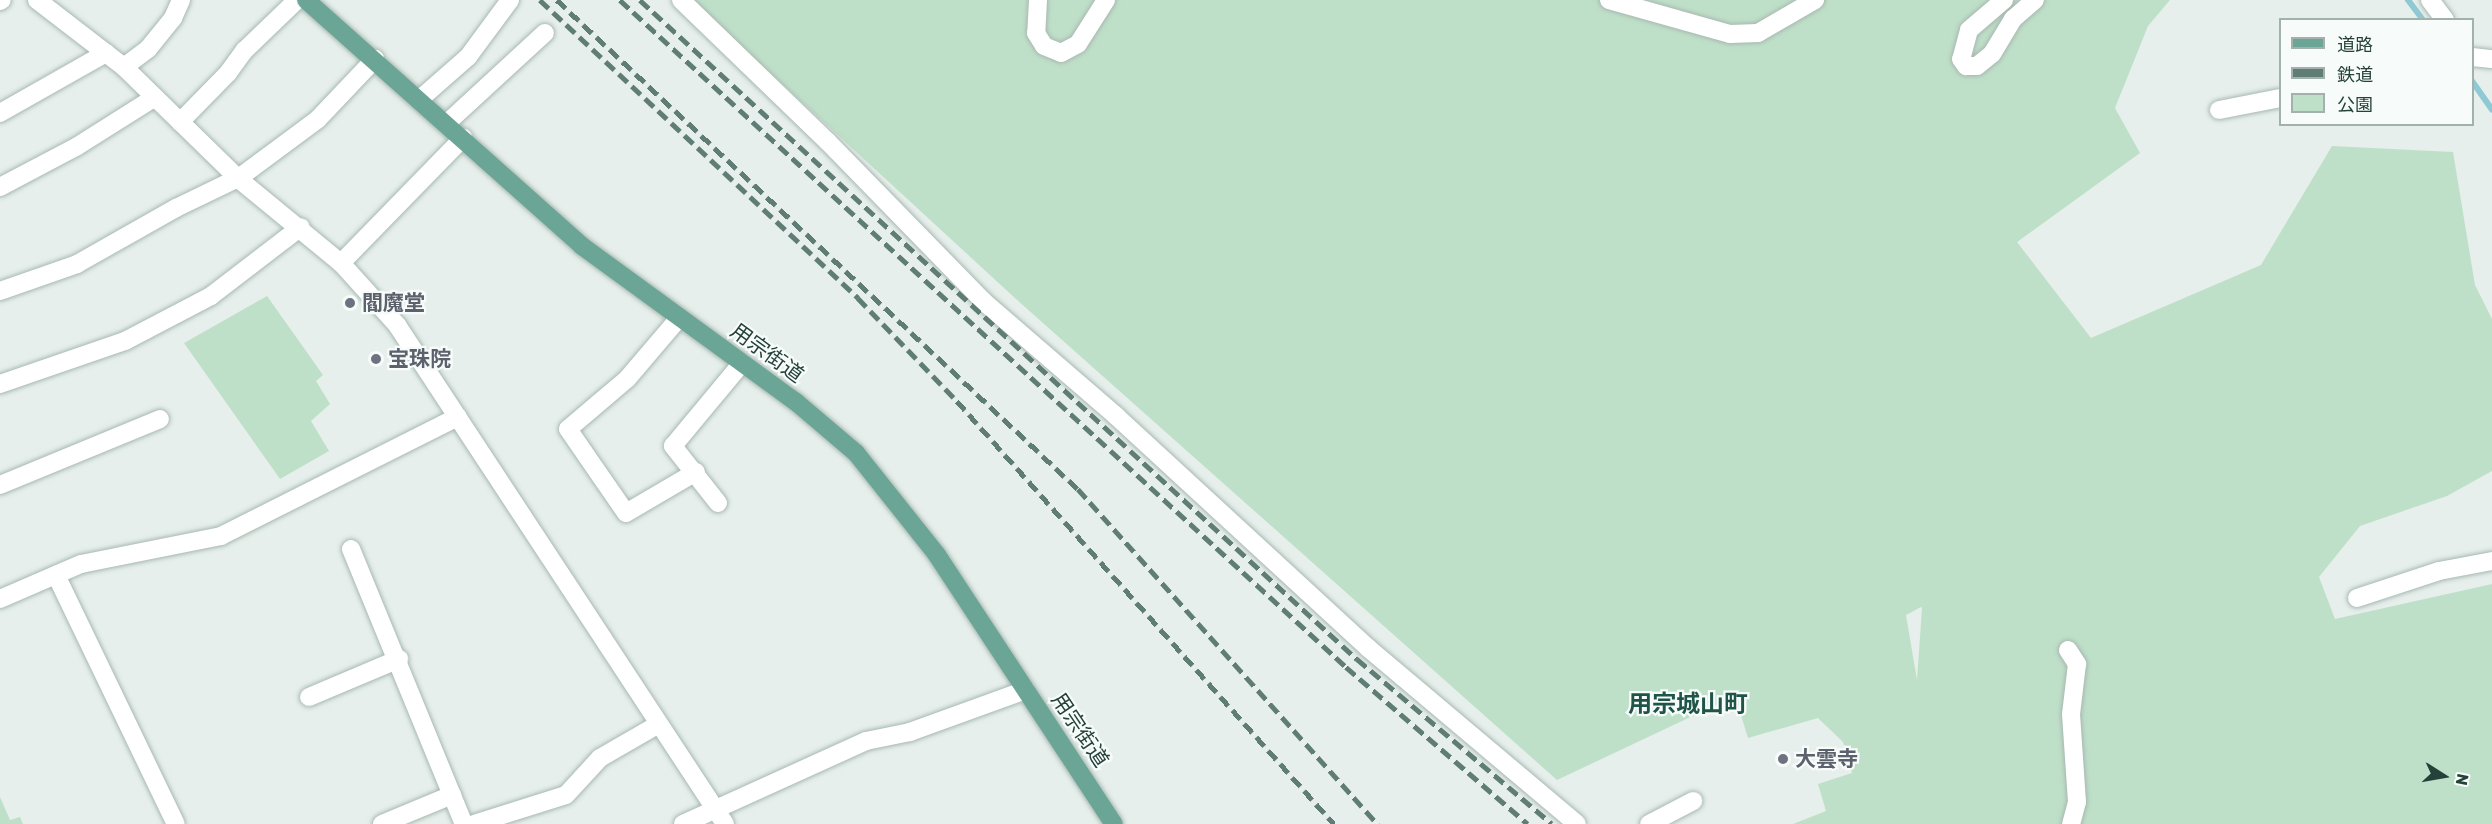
<!DOCTYPE html>
<html>
<head>
<meta charset="utf-8">
<style>
	body { margin:0 }
	#map { position:relative; width:2492px; height:824px; overflow:hidden; background:#e6efeb; font-family:Rubik,"Noto Sans JP",sans-serif }
	div>[style] { position:absolute }
	.green>* { inset:0; background:#bfe0c8 }
	.stream>* { height:6px; margin:-3px; padding:0 3px; transform-origin:3px; border-radius:3px; background:#8ec9d4 }
	.roads { filter:drop-shadow(0 0 2px #a8b8b2) drop-shadow(0 0 2px #a8b8b2) }
	.minor>* { height:18px; margin:-9px; padding:0 9px; transform-origin:9px; border-radius:9px; background:#fff }
	.major>* { height:18px; margin:-9px; padding:0 9px; transform-origin:9px; border-radius:9px; background:#6aa596 }
	.rail>* { height:4.5px; margin-top:-2.25px; transform-origin:0; background:repeating-linear-gradient(90deg,#5f7d75 0 12px,transparent 0 18px) }
	.dots>* { width:16px; height:16px; translate:-50% -50%; box-sizing:border-box; border:3px solid #f7fbf9; border-radius:50% }
	span { translate:-50% -50%; white-space:nowrap; text-align:center; line-height:1.15; -webkit-text-stroke:4.5px #f7fbf9; paint-order:stroke }
	.worship-label { font-size:21px; color:#5b616d; font-weight:700 }
	.left { translate:0 -50%; text-align:left }
	.street-label { font-size:21px; color:#24423a }
	.quarter-label { font-size:24px; color:#1f5548; font-weight:700 }
	.legend { position:absolute; left:2279px; top:18px; width:195px; height:108px; box-sizing:border-box; background:#f7fbf9; border:2px solid #a3b1ad; margin:0; padding:8px 10px; list-style:none; font-size:18px; color:#24423a }
	.legend li { display:flex; align-items:center; gap:12px; height:30px }
	.legend b { width:30px; border:2px solid #a3b1ad }
	.north { position:absolute; left:2414px; top:746px; width:60px; height:60px; -webkit-text-stroke:4px #f7fbf9; paint-order:stroke; rotate:101deg; font-size:16px; font-weight:700; line-height:24px; text-align:center; color:#24423a }
	.north::after { content:''; display:block; margin:auto; width:21px; height:27px; background:#24423a; clip-path:polygon(50% 0,100% 100%,50% 72%,0 100%) }
</style>
</head>
<body>
<div id="map">
	<div class="green">
		<div style="clip-path:polygon(evenodd,691px 0,2170px 0,2148px 26px,2115px 108px,2140px 153px,2017px 242px,2091px 338px,2261px 265px,2332px 146px,2453px 152px,2475px 285px,2492px 319px,2492px 471px,2447px 496px,2360px 526px,2319px 577px,2335px 619px,2492px 584px,2492px 824px,1793px 824px,1826px 811px,1818px 784px,1852px 773px,1843px 742px,1818px 718px,1748px 738px,1735px 696px,1557px 780px,1016px 299px,691px 0,1921px 607px,1922px 608px,1917px 680px,1906px 615px,1921px 607px)"></div>
		<div style="clip-path:polygon(267px 296px,323px 375px,316px 381px,330px 404px,311px 421px,329px 451px,280px 479px,184px 343px)"></div>
		<div style="clip-path:polygon(0 797px,10px 820px,20px 817px,23px 824px,0 824px)"></div>
	</div>
	<div class="stream">
		<div style="left:2408px;top:0;width:25px;rotate:53deg"></div>
		<div style="left:2472px;top:81px;width:35px;rotate:55deg"></div>
	</div>
	<div class="roads">
		<div class="minor">
			<div style="left:37px;top:0;width:110px;rotate:37.6deg"></div>
			<div style="left:124px;top:67px;width:163px;rotate:44.3deg"></div>
			<div style="left:241px;top:181px;width:129px;rotate:39.4deg"></div>
			<div style="left:341px;top:263px;width:84px;rotate:47.9deg"></div>
			<div style="left:397px;top:325px;width:597px;rotate:56.68deg"></div>
			<div style="left:681px;top:0;width:204px;rotate:44deg"></div>
			<div style="left:828px;top:142px;width:222px;rotate:45.7deg"></div>
			<div style="left:983px;top:301px;width:176px;rotate:40.8deg"></div>
			<div style="left:1116px;top:416px;width:343px;rotate:42.6deg"></div>
			<div style="left:1368px;top:648px;width:273px;rotate:40.1deg"></div>
			<div style="left:1038px;top:0;width:33px;rotate:93deg"></div>
			<div style="left:1036px;top:33px;width:15px;rotate:58deg"></div>
			<div style="left:1044px;top:46px;width:18px;rotate:22deg"></div>
			<div style="left:1061px;top:53px;width:19px;rotate:-28deg"></div>
			<div style="left:1078px;top:44px;width:52px;rotate:-57.5deg"></div>
			<div style="left:1609px;top:0;width:126px;rotate:15.7deg"></div>
			<div style="left:1730px;top:34px;width:28px;rotate:-2deg"></div>
			<div style="left:1758px;top:33px;width:66px;rotate:-30.1deg"></div>
			<div style="left:2004px;top:0;width:46px;rotate:139.4deg"></div>
			<div style="left:1969px;top:30px;width:30px;rotate:105deg"></div>
			<div style="left:1961px;top:59px;width:9px;rotate:54deg"></div>
			<div style="left:1966px;top:66px;width:11px"></div>
			<div style="left:1977px;top:66px;width:19px;rotate:-39deg"></div>
			<div style="left:1992px;top:54px;width:41px;rotate:-59deg"></div>
			<div style="left:2013px;top:19px;width:29px;rotate:-41deg"></div>
			<div style="left:2430px;top:0;width:25px;rotate:53deg"></div>
			<div style="left:0;top:1px;width:2px;rotate:-27deg"></div>
			<div style="left:2472px;top:57px;width:20px;rotate:6deg"></div>
			<div style="left:124px;top:67px;width:30px;rotate:-37deg"></div>
			<div style="left:148px;top:49px;width:40px;rotate:-51deg"></div>
			<div style="left:173px;top:18px;width:20px;rotate:-66deg"></div>
			<div style="left:420px;top:99px;width:64px;rotate:-41.2deg"></div>
			<div style="left:468px;top:57px;width:71px;rotate:-53.6deg"></div>
			<div style="left:2219px;top:110px;width:62px;rotate:-11.1deg"></div>
			<div style="left:0;top:113px;width:122px;rotate:-29.5deg"></div>
			<div style="left:180px;top:122px;width:69px;rotate:-45.6deg"></div>
			<div style="left:228px;top:73px;width:29px;rotate:-54deg"></div>
			<div style="left:245px;top:50px;width:72px;rotate:-43.9deg"></div>
			<div style="left:447px;top:123px;width:133px;rotate:-42.6deg"></div>
			<div style="left:0;top:187px;width:86px;rotate:-27.8deg"></div>
			<div style="left:76px;top:147px;width:93px;rotate:-32.3deg"></div>
			<div style="left:341px;top:263px;width:175px;rotate:-45.7deg"></div>
			<div style="left:0;top:291px;width:82px;rotate:-19.3deg"></div>
			<div style="left:77px;top:264px;width:114px;rotate:-29.5deg"></div>
			<div style="left:176px;top:208px;width:71px;rotate:-25.8deg"></div>
			<div style="left:240px;top:177px;width:97px;rotate:-36.6deg"></div>
			<div style="left:318px;top:119px;width:83px;rotate:-46.5deg"></div>
			<div style="left:679px;top:318px;width:80px;rotate:130.4deg"></div>
			<div style="left:627px;top:379px;width:77px;rotate:139.7deg"></div>
			<div style="left:568px;top:429px;width:102px;rotate:55.4deg"></div>
			<div style="left:626px;top:513px;width:81px;rotate:-30.4deg"></div>
			<div style="left:0;top:384px;width:132px;rotate:-19deg"></div>
			<div style="left:125px;top:341px;width:97px;rotate:-27.6deg"></div>
			<div style="left:211px;top:296px;width:113px;rotate:-37.5deg"></div>
			<div style="left:0;top:485px;width:173px;rotate:-22.4deg"></div>
			<div style="left:718px;top:503px;width:73px;rotate:-128.3deg"></div>
			<div style="left:673px;top:446px;width:108px;rotate:-50.3deg"></div>
			<div style="left:351px;top:549px;width:297px;rotate:67.7deg"></div>
			<div style="left:56px;top:575px;width:276px;rotate:64.3deg"></div>
			<div style="left:2357px;top:598px;width:86px;rotate:-18.2deg"></div>
			<div style="left:2439px;top:571px;width:54px;rotate:-10.7deg"></div>
			<div style="left:0;top:599px;width:88px;rotate:-23.4deg"></div>
			<div style="left:81px;top:564px;width:143px;rotate:-11.3deg"></div>
			<div style="left:221px;top:536px;width:265px;rotate:-26.7deg"></div>
			<div style="left:2068px;top:650px;width:17px;rotate:57deg"></div>
			<div style="left:2077px;top:664px;width:50px;rotate:96.8deg"></div>
			<div style="left:2071px;top:714px;width:88px;rotate:86.1deg"></div>
			<div style="left:2077px;top:802px;width:23px;rotate:105deg"></div>
			<div style="left:309px;top:697px;width:98px;rotate:-22.9deg"></div>
			<div style="left:382px;top:824px;width:76px;rotate:-22.5deg"></div>
			<div style="left:474px;top:824px;width:96px;rotate:-17.5deg"></div>
			<div style="left:566px;top:795px;width:50px;rotate:-47.4deg"></div>
			<div style="left:600px;top:758px;width:68px;rotate:-30deg"></div>
			<div style="left:683px;top:824px;width:201px;rotate:-24.4deg"></div>
			<div style="left:866px;top:741px;width:45px;rotate:-11.6deg"></div>
			<div style="left:910px;top:732px;width:123px;rotate:-19.9deg"></div>
			<div style="left:1649px;top:824px;width:50px;rotate:-27.6deg"></div>
		</div>
		<div class="major">
			<div style="left:306px;top:0;width:370px;rotate:41.7deg"></div>
			<div style="left:582px;top:246px;width:265px;rotate:36.1deg"></div>
			<div style="left:796px;top:402px;width:79px;rotate:40.4deg"></div>
			<div style="left:856px;top:453px;width:130px;rotate:51.5deg"></div>
			<div style="left:937px;top:555px;width:322px;rotate:56.7deg"></div>
		</div>
	</div>
	<div class="rail">
		<div style="left:540px;top:0;width:436px;rotate:43.1deg"></div>
		<div style="left:858px;top:298px;width:143px;rotate:46.1deg"></div>
		<div style="left:957px;top:401px;width:567px;rotate:48.29deg"></div>
		<div style="left:557px;top:0;width:715px;rotate:43.19deg"></div>
		<div style="left:1078px;top:489px;width:450px;rotate:48.2deg"></div>
		<div style="left:620px;top:0;width:986px;rotate:42.57deg"></div>
		<div style="left:1346px;top:667px;width:240px;rotate:40.8deg"></div>
		<div style="left:640px;top:0;width:974px;rotate:42.59deg"></div>
		<div style="left:1357px;top:659px;width:255px;rotate:40.2deg"></div>
	</div>
	<div class="dots">
		<div style="left:350px;top:303px;background:#6b7280"></div>
		<div style="left:376px;top:359px;background:#6b7280"></div>
		<div style="left:1783px;top:759px;background:#6b7280"></div>
	</div>
	<div class="worship-label">
		<span class="left" style="left:362px;top:303px">閻魔堂</span>
		<span class="left" style="left:388px;top:359px">宝珠院</span>
		<span class="left" style="left:1795px;top:759px">大雲寺</span>
	</div>
	<div class="street-label">
		<span style="left:767px;top:353px;rotate:36deg">用宗街道</span>
		<span style="left:1080px;top:730px;rotate:56deg">用宗街道</span>
	</div>
	<div class="quarter-label">
		<span style="left:1688px;top:705px">用宗城山町</span>
	</div>
	<ul class="legend">
	<li><b style="height:8px;background:#6aa596"></b>道路</li>
	<li><b style="height:8px;background:#5f7d75"></b>鉄道</li>
	<li><b style="height:16px;background:#bfe0c8"></b>公園</li>
	</ul>
	<div class="north">N</div>
</div>
</body>
</html>
